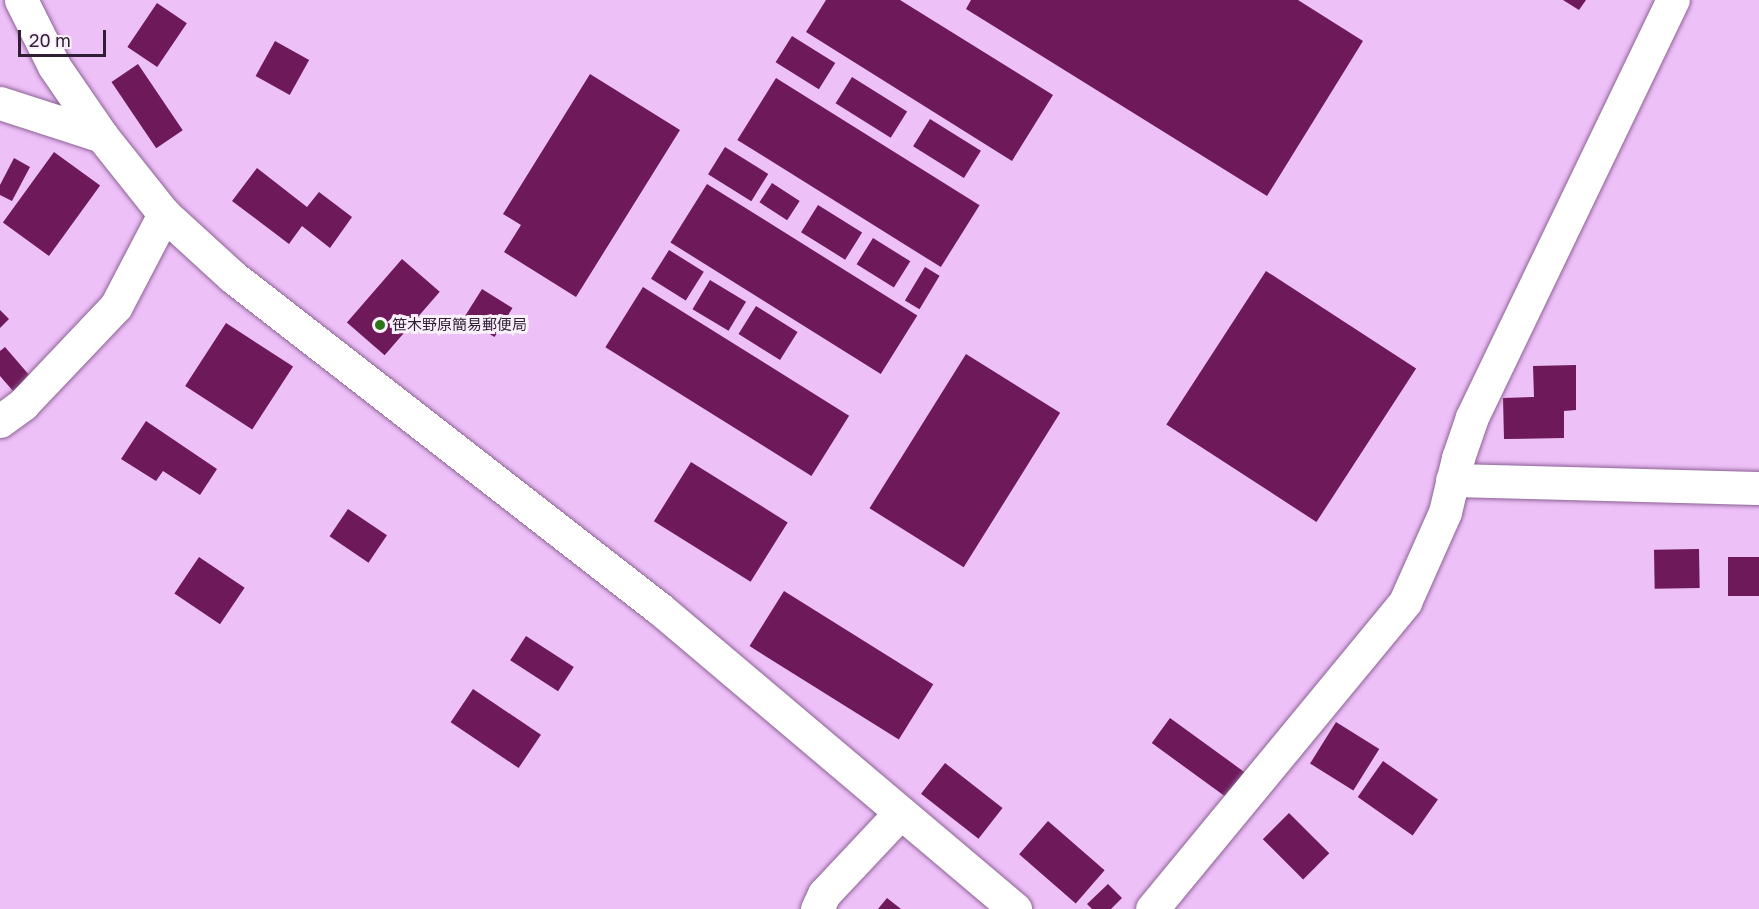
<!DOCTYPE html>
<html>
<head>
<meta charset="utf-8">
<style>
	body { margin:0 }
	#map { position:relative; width:1759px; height:909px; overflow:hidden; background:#eec0f8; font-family:"Golos Text","Noto Sans JP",sans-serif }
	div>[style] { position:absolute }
	.building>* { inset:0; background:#6e1959; transform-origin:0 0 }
	.roads { filter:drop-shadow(0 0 2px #8c6295) drop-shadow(0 0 2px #8c6295) }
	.minor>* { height:33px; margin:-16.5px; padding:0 16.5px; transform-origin:16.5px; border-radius:16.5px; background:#fff }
	.dots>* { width:16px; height:16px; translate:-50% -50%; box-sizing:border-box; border:3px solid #f9f0fb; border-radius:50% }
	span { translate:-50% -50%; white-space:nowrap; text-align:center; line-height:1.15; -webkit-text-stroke:6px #f9f0fb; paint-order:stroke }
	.poi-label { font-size:15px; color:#301e34 }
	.left { translate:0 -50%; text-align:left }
	.scale { position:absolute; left:18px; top:30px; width:88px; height:27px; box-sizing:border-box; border:3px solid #301e34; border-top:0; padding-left:8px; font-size:18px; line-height:21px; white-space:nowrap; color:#301e34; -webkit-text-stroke:4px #f9f0fb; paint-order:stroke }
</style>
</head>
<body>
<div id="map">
	<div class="building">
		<div style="clip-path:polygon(826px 0,900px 0,1053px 95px,1012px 161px,806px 32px)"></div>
		<div style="clip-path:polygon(971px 0,1298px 0,1363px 41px,1267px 196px,966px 9px)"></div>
		<div style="clip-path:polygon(1563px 0,1586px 0,1579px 10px)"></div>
		<div style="left:157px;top:3px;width:36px;height:53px;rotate:34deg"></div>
		<div style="left:792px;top:36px;width:51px;height:31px;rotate:32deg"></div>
		<div style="left:275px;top:41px;width:39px;height:40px;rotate:29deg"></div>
		<div style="left:138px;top:64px;width:80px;height:32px;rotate:56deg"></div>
		<div style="clip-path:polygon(590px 74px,680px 130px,576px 297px,504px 252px,521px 225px,503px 214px)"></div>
		<div style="left:852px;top:77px;width:65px;height:31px;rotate:32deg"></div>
		<div style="left:776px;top:78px;width:240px;height:73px;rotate:32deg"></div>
		<div style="left:930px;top:119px;width:60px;height:32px;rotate:32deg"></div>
		<div style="left:725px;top:147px;width:51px;height:32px;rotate:32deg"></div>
		<div style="left:54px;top:152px;width:57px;height:87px;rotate:36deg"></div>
		<div style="clip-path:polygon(14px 158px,30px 167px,12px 201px,0 195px,0 185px)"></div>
		<div style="clip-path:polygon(257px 168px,307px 207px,319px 192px,352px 217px,330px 248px,302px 226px,289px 244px,232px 201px)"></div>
		<div style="left:772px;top:183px;width:33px;height:23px;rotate:33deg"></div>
		<div style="left:707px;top:184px;width:248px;height:69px;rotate:32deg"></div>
		<div style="left:818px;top:205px;width:52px;height:32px;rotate:32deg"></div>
		<div style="left:873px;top:238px;width:44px;height:31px;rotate:32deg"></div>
		<div style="left:669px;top:250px;width:41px;height:34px;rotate:32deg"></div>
		<div style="left:402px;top:259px;width:50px;height:84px;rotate:41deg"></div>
		<div style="left:925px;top:267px;width:17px;height:39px;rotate:31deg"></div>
		<div style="left:1266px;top:271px;width:179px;height:183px;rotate:33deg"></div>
		<div style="left:710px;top:280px;width:42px;height:34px;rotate:31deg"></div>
		<div style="left:643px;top:287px;width:243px;height:71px;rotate:32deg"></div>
		<div style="left:482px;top:289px;width:36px;height:34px;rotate:32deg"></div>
		<div style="left:756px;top:306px;width:49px;height:33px;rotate:32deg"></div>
		<div style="clip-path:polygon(0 310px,9px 319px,0 328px)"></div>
		<div style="left:226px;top:323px;width:80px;height:75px;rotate:33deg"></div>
		<div style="clip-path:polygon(5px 347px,30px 376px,13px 391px,0 376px,0 351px)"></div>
		<div style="left:966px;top:354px;width:111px;height:182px;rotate:32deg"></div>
		<div style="clip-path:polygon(1576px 365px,1576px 410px,1564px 411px,1564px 438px,1504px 439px,1503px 398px,1534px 397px,1533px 366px)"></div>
		<div style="clip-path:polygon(146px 421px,217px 469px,200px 495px,163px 471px,156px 481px,121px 459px)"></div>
		<div style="left:691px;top:462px;width:114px;height:70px;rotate:32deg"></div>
		<div style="left:348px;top:509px;width:47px;height:33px;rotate:34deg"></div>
		<div style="left:1699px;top:549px;width:39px;height:45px;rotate:89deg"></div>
		<div style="left:199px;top:557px;width:55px;height:44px;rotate:34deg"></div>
		<div style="left:1728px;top:557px;width:31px;height:39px"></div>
		<div style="left:784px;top:591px;width:176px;height:65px;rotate:32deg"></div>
		<div style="left:526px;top:636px;width:57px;height:29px;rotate:33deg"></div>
		<div style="left:473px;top:689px;width:82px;height:40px;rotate:34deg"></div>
		<div style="left:1170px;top:718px;width:93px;height:31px;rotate:36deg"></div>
		<div style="left:1336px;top:722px;width:51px;height:49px;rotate:32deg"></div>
		<div style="left:1383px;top:761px;width:67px;height:44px;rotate:35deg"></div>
		<div style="left:945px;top:763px;width:73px;height:39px;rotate:38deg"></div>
		<div style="left:1289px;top:813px;width:57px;height:37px;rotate:45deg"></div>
		<div style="left:1048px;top:821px;width:75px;height:44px;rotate:41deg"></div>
		<div style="clip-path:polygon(1108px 884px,1122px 898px,1111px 909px,1092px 909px,1087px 904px)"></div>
		<div style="clip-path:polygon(887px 898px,901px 909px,878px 909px)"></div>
	</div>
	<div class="roads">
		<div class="minor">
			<div style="left:21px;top:0;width:74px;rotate:63.4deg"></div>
			<div style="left:54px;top:66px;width:85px;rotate:55.6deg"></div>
			<div style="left:102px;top:136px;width:100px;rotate:51.5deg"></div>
			<div style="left:164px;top:214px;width:93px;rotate:42.4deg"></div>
			<div style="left:233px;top:277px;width:541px;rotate:37.87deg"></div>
			<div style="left:660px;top:609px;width:465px;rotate:40.2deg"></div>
			<div style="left:0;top:103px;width:107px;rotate:17.9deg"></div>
			<div style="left:0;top:421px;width:29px;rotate:-36deg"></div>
			<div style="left:23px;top:404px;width:135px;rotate:-46.5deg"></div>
			<div style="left:116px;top:306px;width:104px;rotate:-62.4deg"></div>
			<div style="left:1452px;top:480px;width:307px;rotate:1.5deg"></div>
			<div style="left:817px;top:909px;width:17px;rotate:-65deg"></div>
			<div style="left:824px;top:894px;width:111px;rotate:-46.8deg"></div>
			<div style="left:1152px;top:909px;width:398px;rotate:-50.5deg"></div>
			<div style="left:1405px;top:602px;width:98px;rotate:-66deg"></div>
			<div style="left:1445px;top:512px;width:56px;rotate:-76.5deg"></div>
			<div style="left:1458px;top:458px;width:43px;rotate:-71.1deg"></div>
			<div style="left:1472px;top:417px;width:463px;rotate:-64.3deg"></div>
		</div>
	</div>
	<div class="dots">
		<div style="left:380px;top:325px;background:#2d7519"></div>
	</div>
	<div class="poi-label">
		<span class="left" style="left:392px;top:325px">笹木野原簡易郵便局</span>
	</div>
	<div class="scale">20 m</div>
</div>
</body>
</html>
